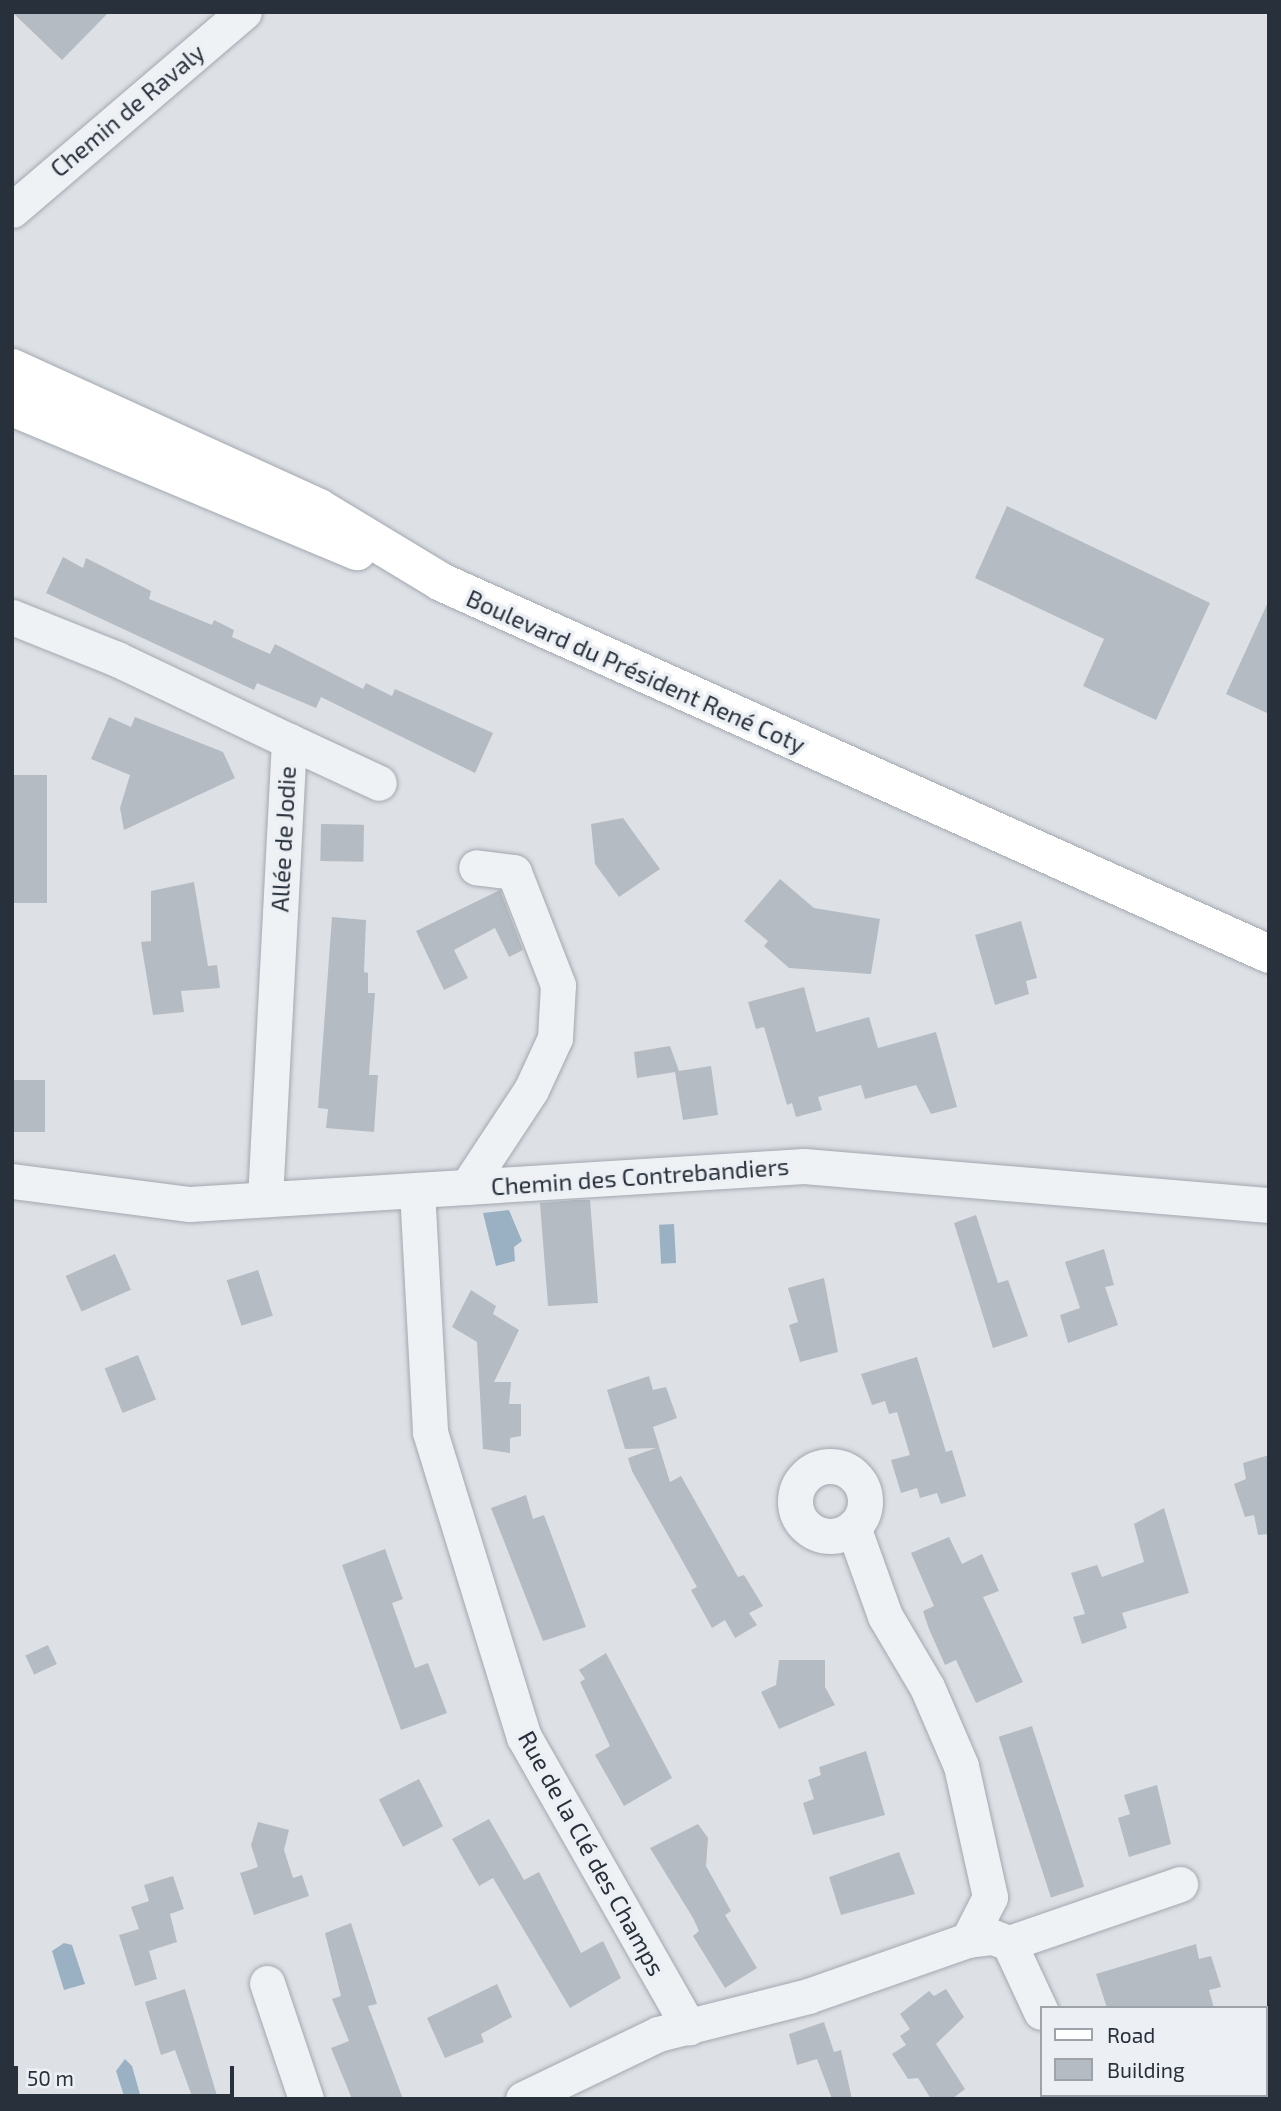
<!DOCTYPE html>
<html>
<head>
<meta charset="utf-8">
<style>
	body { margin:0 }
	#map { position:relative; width:1281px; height:2111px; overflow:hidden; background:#dde1e6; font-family:"Exo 2",sans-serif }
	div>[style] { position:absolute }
	.water>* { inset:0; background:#9ab1c4; transform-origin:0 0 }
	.building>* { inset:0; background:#b5bbc2; transform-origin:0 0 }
	.roads { filter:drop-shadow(0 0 2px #a3a8af) drop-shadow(0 0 2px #a3a8af) }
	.street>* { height:35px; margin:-17.5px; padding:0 17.5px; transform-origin:17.5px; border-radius:17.5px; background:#eff2f5 }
	.street>.ring { margin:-17.5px; padding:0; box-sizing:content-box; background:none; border:35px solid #eff2f5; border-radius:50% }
	.secondary>* { height:38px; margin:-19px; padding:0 19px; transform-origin:19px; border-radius:19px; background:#fff }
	span { translate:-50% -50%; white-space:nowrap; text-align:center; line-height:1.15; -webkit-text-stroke:7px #ecf0f4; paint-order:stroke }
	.street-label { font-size:24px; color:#28303b }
	.frame { position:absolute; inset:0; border:14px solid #28303b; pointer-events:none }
	.legend { position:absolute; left:1040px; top:2006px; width:228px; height:91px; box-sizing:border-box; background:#ecf0f4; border:2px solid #9ea3aa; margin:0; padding:9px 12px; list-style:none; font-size:21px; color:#28303b }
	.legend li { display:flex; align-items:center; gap:14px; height:35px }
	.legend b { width:35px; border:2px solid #9ea3aa }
	.scale { position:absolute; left:14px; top:2066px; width:220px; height:32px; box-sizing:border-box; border:4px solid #28303b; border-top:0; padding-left:9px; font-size:21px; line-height:24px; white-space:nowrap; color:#28303b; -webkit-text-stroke:5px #ecf0f4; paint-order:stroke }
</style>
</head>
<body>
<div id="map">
	<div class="water">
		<div style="clip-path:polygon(509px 1210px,522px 1241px,514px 1247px,515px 1261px,496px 1266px,483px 1213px)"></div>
		<div style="left:674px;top:1224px;width:39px;height:15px;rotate:87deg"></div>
		<div style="clip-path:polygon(64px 1943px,72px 1945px,85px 1984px,64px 1990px,52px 1951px)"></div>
		<div style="clip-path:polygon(125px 2059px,132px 2066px,141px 2098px,125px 2099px,116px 2071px)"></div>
	</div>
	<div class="building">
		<div style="clip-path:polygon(12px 12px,109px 12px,62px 60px)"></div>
		<div style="clip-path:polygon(1007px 506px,1210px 603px,1156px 720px,1083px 686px,1104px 639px,975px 578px)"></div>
		<div style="clip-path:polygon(63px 557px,83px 568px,86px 558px,151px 591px,149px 599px,212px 625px,214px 620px,234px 630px,232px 637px,270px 654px,275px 644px,363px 689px,366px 683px,392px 696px,395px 689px,493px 733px,475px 773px,321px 697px,316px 708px,257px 683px,254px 690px,46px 593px)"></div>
		<div style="clip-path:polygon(1269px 600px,1269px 714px,1226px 694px)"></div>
		<div style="clip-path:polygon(109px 717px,131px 727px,135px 717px,223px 752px,235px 778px,124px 830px,120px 808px,130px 775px,91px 759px)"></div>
		<div style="left:12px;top:775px;width:35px;height:128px"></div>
		<div style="clip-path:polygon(623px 818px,660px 869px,619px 897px,595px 864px,591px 824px)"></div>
		<div style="left:321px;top:824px;width:43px;height:37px;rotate:1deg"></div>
		<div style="clip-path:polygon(780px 879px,814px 908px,880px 919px,871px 974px,789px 968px,764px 946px,768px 941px,744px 921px)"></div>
		<div style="clip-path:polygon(194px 882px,208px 966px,217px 965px,220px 988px,181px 991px,184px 1012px,153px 1015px,141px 942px,151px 941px,151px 891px)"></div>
		<div style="clip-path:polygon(500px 890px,523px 950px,509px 957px,495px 928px,454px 950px,468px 978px,444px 990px,416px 931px)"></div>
		<div style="clip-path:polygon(332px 917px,366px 920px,364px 972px,368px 973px,368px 993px,375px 993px,369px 1075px,378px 1075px,374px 1132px,326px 1128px,328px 1109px,318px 1108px)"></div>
		<div style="clip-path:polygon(1021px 921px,1037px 978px,1026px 981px,1029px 994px,995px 1005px,975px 935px)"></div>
		<div style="clip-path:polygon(804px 987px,816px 1032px,869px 1017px,878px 1048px,936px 1032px,957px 1107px,931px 1114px,916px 1085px,865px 1099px,861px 1085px,818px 1097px,822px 1110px,796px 1117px,792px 1103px,787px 1105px,764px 1027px,756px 1029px,748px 1002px)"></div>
		<div style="clip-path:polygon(670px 1046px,679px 1071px,711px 1066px,718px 1115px,683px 1120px,675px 1072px,637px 1078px,634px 1052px)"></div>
		<div style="left:12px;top:1080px;width:33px;height:52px"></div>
		<div style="clip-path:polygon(575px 1200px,590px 1200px,598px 1303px,548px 1306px,540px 1203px)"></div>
		<div style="clip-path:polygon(976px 1215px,998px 1283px,1008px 1280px,1028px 1336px,993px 1348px,954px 1223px)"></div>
		<div style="clip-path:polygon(1104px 1249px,1114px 1285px,1105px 1287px,1118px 1325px,1068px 1343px,1060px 1315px,1080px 1308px,1065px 1262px)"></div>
		<div style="left:115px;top:1254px;width:39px;height:54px;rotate:66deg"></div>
		<div style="left:258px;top:1270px;width:48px;height:33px;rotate:72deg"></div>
		<div style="clip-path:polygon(824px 1278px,838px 1352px,800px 1362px,789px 1325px,798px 1322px,788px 1288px)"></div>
		<div style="clip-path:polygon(471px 1290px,496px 1306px,493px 1314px,519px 1330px,494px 1382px,511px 1382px,509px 1404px,521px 1404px,521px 1436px,510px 1438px,510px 1453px,483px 1449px,477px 1342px,452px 1327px)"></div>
		<div style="left:138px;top:1355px;width:48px;height:36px;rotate:68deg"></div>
		<div style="clip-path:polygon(917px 1357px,946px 1452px,952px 1450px,966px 1496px,941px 1504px,937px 1493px,920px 1498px,917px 1488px,901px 1493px,891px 1460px,910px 1455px,897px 1412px,889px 1414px,885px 1401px,872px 1405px,861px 1374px)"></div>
		<div style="clip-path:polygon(649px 1376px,653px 1390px,666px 1387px,677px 1418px,653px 1427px,670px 1482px,681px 1476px,738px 1577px,744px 1575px,763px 1606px,749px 1613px,757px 1625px,735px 1638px,725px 1620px,712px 1628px,691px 1590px,697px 1587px,632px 1471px,628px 1458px,656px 1448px,625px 1449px,607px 1390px)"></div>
		<div style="clip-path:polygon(1269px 1455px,1269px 1534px,1258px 1535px,1254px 1515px,1245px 1517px,1234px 1484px,1246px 1479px,1243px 1463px)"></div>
		<div style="clip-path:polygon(526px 1495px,533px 1519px,544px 1515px,586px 1627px,543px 1641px,491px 1508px)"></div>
		<div style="clip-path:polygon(1164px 1508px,1189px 1593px,1122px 1613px,1127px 1628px,1082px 1644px,1073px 1617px,1085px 1614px,1071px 1573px,1097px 1565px,1102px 1577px,1144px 1562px,1134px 1524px)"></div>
		<div style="clip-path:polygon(949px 1537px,962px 1564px,982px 1554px,999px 1591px,983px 1597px,1023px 1682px,976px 1703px,956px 1660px,945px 1665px,929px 1629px,923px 1611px,934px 1606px,911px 1553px)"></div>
		<div style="clip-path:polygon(385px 1549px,403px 1599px,392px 1603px,415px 1668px,428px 1663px,447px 1713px,401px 1730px,342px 1565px)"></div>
		<div style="left:48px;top:1645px;width:21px;height:25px;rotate:65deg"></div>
		<div style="clip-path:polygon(606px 1653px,672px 1778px,624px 1806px,595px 1755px,610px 1746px,580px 1682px,585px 1679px,579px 1670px)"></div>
		<div style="clip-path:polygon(779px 1660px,825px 1660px,825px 1687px,835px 1705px,779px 1729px,761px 1692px,776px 1685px)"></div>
		<div style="left:1032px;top:1726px;width:169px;height:35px;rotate:72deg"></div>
		<div style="clip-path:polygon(866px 1751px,885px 1815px,813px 1835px,803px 1803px,814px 1799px,808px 1780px,821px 1775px,819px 1767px)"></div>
		<div style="left:419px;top:1779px;width:53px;height:45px;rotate:63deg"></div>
		<div style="clip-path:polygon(1157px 1785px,1171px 1844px,1129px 1857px,1118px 1818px,1130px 1814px,1124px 1795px)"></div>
		<div style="clip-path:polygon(489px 1819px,524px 1880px,539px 1872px,581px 1953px,603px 1941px,621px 1978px,570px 2008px,493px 1878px,479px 1886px,452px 1839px)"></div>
		<div style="clip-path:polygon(258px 1822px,289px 1830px,284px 1850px,293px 1878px,302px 1875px,309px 1896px,254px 1915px,240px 1873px,258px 1867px,251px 1845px)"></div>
		<div style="clip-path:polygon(698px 1824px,708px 1838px,706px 1866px,731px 1911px,725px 1915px,757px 1968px,725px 1988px,693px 1936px,699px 1931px,693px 1918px,650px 1848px)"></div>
		<div style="clip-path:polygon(899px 1852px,915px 1894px,841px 1915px,829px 1877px)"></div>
		<div style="clip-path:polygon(173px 1876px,184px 1909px,170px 1914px,177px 1942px,149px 1951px,157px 1979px,135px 1986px,119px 1935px,139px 1929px,131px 1907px,149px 1901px,144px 1885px)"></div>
		<div style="clip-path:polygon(351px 1923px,377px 2004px,368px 2006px,403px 2099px,352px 2099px,331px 2048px,349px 2041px,332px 1999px,341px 1996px,325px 1933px)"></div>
		<div style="clip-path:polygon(1196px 1944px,1199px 1959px,1211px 1956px,1221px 1987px,1209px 1990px,1214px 2008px,1107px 2008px,1096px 1974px)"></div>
		<div style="clip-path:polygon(497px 1984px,512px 2017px,481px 2034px,484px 2042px,445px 2058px,427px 2018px)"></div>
		<div style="clip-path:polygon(185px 1989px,218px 2099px,193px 2099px,175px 2050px,161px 2055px,145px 2002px)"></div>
		<div style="clip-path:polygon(946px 1989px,964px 2017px,936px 2044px,965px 2089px,952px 2099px,931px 2099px,918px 2078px,908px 2079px,892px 2054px,906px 2045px,900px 2036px,910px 2029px,900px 2014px,929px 1991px,934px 1996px)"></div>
		<div style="clip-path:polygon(824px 2022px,834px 2052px,841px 2050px,852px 2099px,832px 2099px,817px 2059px,797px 2065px,789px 2034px)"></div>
	</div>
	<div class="roads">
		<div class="street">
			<div style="left:12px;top:210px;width:305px;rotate:-40.5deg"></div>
			<div style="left:12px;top:617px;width:113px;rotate:21.8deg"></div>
			<div style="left:117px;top:659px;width:191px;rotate:25.5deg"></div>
			<div style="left:289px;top:741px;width:457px;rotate:93deg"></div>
			<div style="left:289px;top:741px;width:99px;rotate:25deg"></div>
			<div style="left:12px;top:1181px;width:179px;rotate:7.4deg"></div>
			<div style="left:190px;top:1204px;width:615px;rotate:-3.54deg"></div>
			<div style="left:804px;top:1166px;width:467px;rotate:4.8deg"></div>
			<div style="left:467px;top:1187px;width:116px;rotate:-56.6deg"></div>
			<div style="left:531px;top:1090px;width:57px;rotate:-65.2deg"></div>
			<div style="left:555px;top:1038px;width:53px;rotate:-86.8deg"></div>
			<div style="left:558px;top:985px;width:121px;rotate:-111.3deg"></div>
			<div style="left:514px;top:872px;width:38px;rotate:-173deg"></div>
			<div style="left:417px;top:1190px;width:242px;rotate:86.9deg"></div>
			<div style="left:430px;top:1432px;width:319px;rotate:72.9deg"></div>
			<div style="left:524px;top:1737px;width:334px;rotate:60.4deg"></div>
			<div class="ring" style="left:795px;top:1466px;width:35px;height:35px"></div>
			<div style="left:853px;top:1527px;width:95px;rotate:70.2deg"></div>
			<div style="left:885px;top:1616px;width:82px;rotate:59.4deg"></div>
			<div style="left:927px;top:1687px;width:86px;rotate:66.7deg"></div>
			<div style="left:961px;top:1766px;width:134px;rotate:77.5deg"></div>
			<div style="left:990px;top:1897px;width:48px;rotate:117.1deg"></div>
			<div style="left:1009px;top:1943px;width:181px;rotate:-19deg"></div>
			<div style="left:267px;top:1983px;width:122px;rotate:71.4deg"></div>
			<div style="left:523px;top:2099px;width:150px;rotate:-25.7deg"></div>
			<div style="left:658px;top:2034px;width:155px;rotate:-14.2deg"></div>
			<div style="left:808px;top:1996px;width:170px;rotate:-19.3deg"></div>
			<div style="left:968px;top:1940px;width:25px;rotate:-7deg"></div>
			<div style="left:993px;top:1937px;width:17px;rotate:21deg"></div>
			<div style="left:1009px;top:1943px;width:76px;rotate:65.1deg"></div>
			<div style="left:1066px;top:2099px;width:11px;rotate:-22deg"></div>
		</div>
		<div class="secondary">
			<div style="left:12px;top:368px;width:337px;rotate:24.5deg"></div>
			<div style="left:319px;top:508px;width:143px;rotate:31.2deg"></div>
			<div style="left:441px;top:582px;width:908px;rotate:24.19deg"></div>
			<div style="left:12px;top:407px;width:374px;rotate:22.7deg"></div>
		</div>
	</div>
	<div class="street-label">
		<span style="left:127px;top:110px;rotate:-40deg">Chemin de Ravaly</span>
		<span style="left:636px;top:671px;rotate:24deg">Boulevard du Président René Coty</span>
		<span style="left:283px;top:839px;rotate:-87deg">Allée de Jodie</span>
		<span style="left:640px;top:1176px;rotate:-4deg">Chemin des Contrebandiers</span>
		<span style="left:592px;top:1853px;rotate:61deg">Rue de la Clé des Champs</span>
	</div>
	<div class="frame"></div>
	<ul class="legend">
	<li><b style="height:9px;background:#fff"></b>Road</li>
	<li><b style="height:19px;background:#b5bbc2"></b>Building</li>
	</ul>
	<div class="scale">50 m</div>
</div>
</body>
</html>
